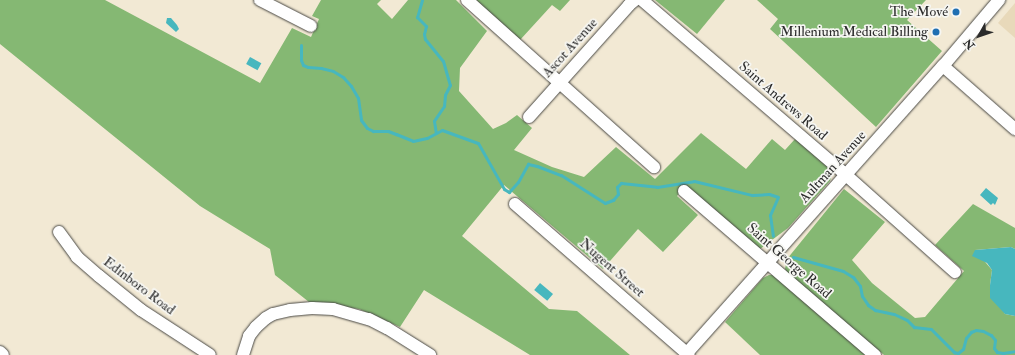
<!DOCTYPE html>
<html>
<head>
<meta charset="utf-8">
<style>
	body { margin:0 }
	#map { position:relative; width:1015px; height:355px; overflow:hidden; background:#f2e9d4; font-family:"IM FELL Double Pica",serif }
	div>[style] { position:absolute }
	.built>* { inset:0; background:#e8d9ba }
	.forest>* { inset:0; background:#85b873 }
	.water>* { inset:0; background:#47b7be; transform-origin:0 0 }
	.stream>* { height:3px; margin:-1.5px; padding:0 1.5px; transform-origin:1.5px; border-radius:1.5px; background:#47b7be }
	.roads { filter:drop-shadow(0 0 1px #494844) drop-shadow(0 0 1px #494844) }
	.minor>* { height:12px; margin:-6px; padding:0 6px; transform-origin:6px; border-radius:6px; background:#fff }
	.dots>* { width:11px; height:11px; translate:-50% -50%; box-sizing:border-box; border:2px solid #f6f6f2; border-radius:50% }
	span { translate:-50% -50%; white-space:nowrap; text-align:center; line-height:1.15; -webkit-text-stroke:3.5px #f6f6f2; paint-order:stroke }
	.poi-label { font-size:14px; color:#2b2b2b }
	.right { translate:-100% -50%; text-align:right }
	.street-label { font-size:14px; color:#2b2b2b }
	.north { position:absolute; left:959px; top:16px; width:40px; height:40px; -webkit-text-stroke:3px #f6f6f2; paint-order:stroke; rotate:230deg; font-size:11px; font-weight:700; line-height:16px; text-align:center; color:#2b2b2b }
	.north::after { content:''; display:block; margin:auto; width:14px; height:18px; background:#2b2b2b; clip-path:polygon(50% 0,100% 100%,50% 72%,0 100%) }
</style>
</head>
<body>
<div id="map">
	<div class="built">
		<div style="clip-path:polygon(1015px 3px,1015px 38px,998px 23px)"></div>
	</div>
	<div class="forest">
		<div style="clip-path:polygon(0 0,105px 0,260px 83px,292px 28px,311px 37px,319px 19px,312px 16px,321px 0,381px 0,377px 4px,392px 19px,408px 0,456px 0,487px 31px,460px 68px,459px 91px,493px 129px,506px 123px,517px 115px,532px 128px,514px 150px,552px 167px,584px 177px,616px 147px,655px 179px,701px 133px,746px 169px,772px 139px,785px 150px,795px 139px,828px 167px,832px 174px,830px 181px,788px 228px,760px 249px,685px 186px,677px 196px,698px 215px,663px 252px,638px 229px,603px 269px,504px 185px,462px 236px,549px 309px,577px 311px,630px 355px,530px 355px,424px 290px,400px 327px,359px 309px,309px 302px,275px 275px,270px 249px,200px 206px,0 44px)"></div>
		<div style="clip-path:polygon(476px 0,570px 0,560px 11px,552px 5px,520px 40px)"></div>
		<div style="clip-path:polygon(655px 0,725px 0,697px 34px)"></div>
		<div style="clip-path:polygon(757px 0,926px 0,907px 20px,942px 51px,876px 127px,770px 29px,778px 19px)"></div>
		<div style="clip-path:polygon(844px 189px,885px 222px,852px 260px,872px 283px,915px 318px,925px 317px,964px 271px,935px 245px,973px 204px,1015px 228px,1015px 249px,1011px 247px,975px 250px,992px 270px,990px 285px,1005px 314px,1015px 316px,1015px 355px,884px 355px,788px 274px,785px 269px,787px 259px)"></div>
		<div style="clip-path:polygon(769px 275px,775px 275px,866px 355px,760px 355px,725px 322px,763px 278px)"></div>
	</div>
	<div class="water">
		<div style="clip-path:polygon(167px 18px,171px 18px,177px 25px,179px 29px,176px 32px,166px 23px)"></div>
		<div style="left:250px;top:57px;width:13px;height:8px;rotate:29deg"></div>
		<div style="clip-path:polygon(986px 188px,998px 198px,995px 205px,993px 203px,991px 205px,980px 195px)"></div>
		<div style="clip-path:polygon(1011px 247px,1015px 249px,1015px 316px,1005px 314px,990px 298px,990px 285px,992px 270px,987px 263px,972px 256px,975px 250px)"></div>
		<div style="left:540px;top:283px;width:17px;height:9px;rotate:40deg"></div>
	</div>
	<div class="stream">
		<div style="left:422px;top:0;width:18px;rotate:106deg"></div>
		<div style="left:417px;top:17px;width:13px;rotate:45deg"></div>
		<div style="left:426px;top:26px;width:8px;rotate:104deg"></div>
		<div style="left:424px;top:34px;width:5px;rotate:79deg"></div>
		<div style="left:425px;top:39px;width:28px;rotate:51deg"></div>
		<div style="left:443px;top:61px;width:25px;rotate:74deg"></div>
		<div style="left:450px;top:85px;width:11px;rotate:117deg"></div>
		<div style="left:445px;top:95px;width:11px;rotate:95deg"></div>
		<div style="left:444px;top:106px;width:18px;rotate:124deg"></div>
		<div style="left:434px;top:121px;width:12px;rotate:81deg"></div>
		<div style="left:301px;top:45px;width:15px;rotate:90deg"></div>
		<div style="left:301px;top:60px;width:5px;rotate:68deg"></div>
		<div style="left:303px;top:65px;width:5px;rotate:22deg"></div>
		<div style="left:308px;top:67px;width:13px;rotate:4deg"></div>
		<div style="left:321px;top:68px;width:12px;rotate:14deg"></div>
		<div style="left:333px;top:71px;width:12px;rotate:31deg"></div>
		<div style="left:343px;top:77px;width:12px;rotate:48deg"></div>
		<div style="left:351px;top:86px;width:14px;rotate:60deg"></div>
		<div style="left:358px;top:98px;width:22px;rotate:82deg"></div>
		<div style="left:361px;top:120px;width:10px;rotate:53deg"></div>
		<div style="left:367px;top:128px;width:7px;rotate:27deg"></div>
		<div style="left:373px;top:131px;width:15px"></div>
		<div style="left:388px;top:131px;width:9px;rotate:21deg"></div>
		<div style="left:396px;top:134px;width:18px;rotate:22deg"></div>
		<div style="left:413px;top:141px;width:14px;rotate:-12deg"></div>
		<div style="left:427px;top:138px;width:17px;rotate:-28deg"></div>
		<div style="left:442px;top:130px;width:38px;rotate:20deg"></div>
		<div style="left:478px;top:143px;width:53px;rotate:60.5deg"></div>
		<div style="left:504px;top:189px;width:6px;rotate:31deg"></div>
		<div style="left:509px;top:192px;width:13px;rotate:-48deg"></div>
		<div style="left:518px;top:182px;width:21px;rotate:-61deg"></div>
		<div style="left:528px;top:164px;width:9px;rotate:13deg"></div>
		<div style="left:537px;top:166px;width:26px;rotate:21deg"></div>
		<div style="left:561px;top:175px;width:52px;rotate:32.5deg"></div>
		<div style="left:605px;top:203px;width:9px;rotate:-21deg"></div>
		<div style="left:613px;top:200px;width:8px;rotate:-50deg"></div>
		<div style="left:618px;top:194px;width:7px;rotate:-98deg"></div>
		<div style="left:617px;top:187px;width:6px;rotate:-45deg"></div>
		<div style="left:621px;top:183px;width:36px;rotate:6deg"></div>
		<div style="left:657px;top:187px;width:37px;rotate:-9deg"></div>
		<div style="left:694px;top:181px;width:60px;rotate:13.6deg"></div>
		<div style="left:752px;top:195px;width:17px;rotate:-3deg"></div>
		<div style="left:769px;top:194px;width:9px;rotate:18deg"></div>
		<div style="left:778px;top:197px;width:20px;rotate:114deg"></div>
		<div style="left:770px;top:215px;width:21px;rotate:82deg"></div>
		<div style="left:793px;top:257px;width:52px;rotate:15.6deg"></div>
		<div style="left:843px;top:271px;width:12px;rotate:31deg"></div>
		<div style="left:853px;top:277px;width:11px;rotate:52deg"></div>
		<div style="left:860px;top:286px;width:10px;rotate:79deg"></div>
		<div style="left:862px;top:296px;width:11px;rotate:56deg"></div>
		<div style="left:868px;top:305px;width:9px;rotate:36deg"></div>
		<div style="left:875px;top:310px;width:19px;rotate:12deg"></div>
		<div style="left:894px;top:314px;width:14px;rotate:25deg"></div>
		<div style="left:907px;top:320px;width:10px;rotate:45deg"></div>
		<div style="left:914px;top:327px;width:17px;rotate:7deg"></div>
		<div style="left:931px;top:329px;width:33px;rotate:45deg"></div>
		<div style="left:954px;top:352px;width:4px;rotate:14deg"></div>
		<div style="left:958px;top:353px;width:6px;rotate:-39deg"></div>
		<div style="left:963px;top:349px;width:11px;rotate:-75deg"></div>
		<div style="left:966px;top:338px;width:8px;rotate:-50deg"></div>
		<div style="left:971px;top:332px;width:5px;rotate:-22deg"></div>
		<div style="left:976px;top:330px;width:7px;rotate:8deg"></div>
		<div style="left:983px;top:331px;width:9px;rotate:27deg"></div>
		<div style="left:991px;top:335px;width:6px;rotate:51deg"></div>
		<div style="left:995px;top:340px;width:8px;rotate:97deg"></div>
		<div style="left:994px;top:348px;width:5px;rotate:53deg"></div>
		<div style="left:997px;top:352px;width:6px;rotate:9deg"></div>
		<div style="left:1003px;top:353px;width:12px;rotate:-9deg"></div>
	</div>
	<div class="roads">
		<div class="minor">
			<div style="left:260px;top:0;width:57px;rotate:27deg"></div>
			<div style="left:467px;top:0;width:251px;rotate:41.8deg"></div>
			<div style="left:642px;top:0;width:269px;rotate:40.6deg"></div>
			<div style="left:846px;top:175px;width:146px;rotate:41.7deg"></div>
			<div style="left:943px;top:66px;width:96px;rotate:41.2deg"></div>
			<div style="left:529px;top:117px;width:150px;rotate:-48.2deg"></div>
			<div style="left:629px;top:5px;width:8px;rotate:-40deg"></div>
			<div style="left:684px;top:191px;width:252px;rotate:40.7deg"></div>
			<div style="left:515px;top:204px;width:230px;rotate:41deg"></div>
			<div style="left:59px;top:232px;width:31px;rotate:54deg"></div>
			<div style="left:77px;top:257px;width:29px;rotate:41deg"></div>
			<div style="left:99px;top:276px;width:54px;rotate:39deg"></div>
			<div style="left:141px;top:310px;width:82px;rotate:33.1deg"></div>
			<div style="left:0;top:352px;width:4px;rotate:45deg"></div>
			<div style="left:687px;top:353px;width:385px;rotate:-48.3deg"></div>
			<div style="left:943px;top:66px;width:87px;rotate:-49.7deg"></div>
			<div style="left:243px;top:355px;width:20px;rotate:-72deg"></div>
			<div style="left:249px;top:336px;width:11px;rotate:-52deg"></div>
			<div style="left:256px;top:327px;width:13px;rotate:-42deg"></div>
			<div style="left:266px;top:318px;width:8px;rotate:-30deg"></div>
			<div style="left:273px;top:314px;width:17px;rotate:-13deg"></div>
			<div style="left:290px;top:310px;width:22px;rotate:-5deg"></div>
			<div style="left:312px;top:308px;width:21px;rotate:3deg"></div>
			<div style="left:333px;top:309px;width:37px;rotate:16deg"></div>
			<div style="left:369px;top:319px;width:20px;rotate:27deg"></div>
			<div style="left:387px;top:328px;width:51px;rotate:32.1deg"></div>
		</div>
	</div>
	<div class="dots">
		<div style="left:956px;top:12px;background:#1f6fb2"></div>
		<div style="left:936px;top:32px;background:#1f6fb2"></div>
	</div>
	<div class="poi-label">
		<span class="right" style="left:948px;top:12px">The Mové</span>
		<span class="right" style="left:928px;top:32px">Millenium Medical Billing</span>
	</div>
	<div class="street-label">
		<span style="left:570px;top:48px;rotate:-48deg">Ascot Avenue</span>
		<span style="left:783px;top:101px;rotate:41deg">Saint Andrews Road</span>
		<span style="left:833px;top:167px;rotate:-48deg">Aultman Avenue</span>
		<span style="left:789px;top:261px;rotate:41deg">Saint George Road</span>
		<span style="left:612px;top:268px;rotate:41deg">Nugent Street</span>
		<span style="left:139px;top:286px;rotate:37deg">Edinboro Road</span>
	</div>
	<div class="north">N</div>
</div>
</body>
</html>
